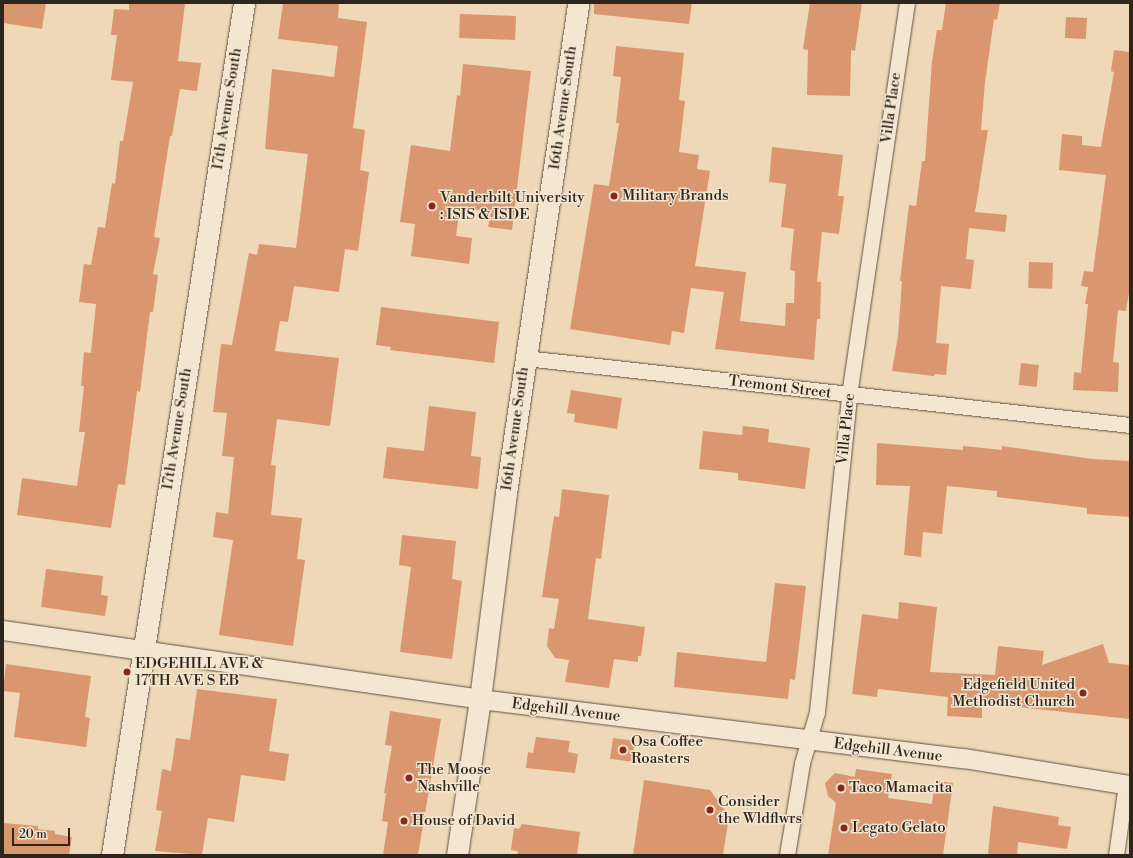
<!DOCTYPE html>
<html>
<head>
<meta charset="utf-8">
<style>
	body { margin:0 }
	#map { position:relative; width:1133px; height:858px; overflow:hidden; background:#eed8b7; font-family:"Libre Bodoni",serif }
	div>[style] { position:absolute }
	.building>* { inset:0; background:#da966e; transform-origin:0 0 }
	.roads { filter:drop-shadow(0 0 1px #5e5243) drop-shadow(0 0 1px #5e5243) }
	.minor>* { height:15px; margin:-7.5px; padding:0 7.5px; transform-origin:7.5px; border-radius:7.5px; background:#f4e6d0 }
	.tertiary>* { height:19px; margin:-9.5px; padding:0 9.5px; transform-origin:9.5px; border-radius:9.5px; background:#f4e6d0 }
	.secondary>* { height:21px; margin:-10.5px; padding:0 10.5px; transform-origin:10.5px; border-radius:10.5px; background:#f4e6d0 }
	.dots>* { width:11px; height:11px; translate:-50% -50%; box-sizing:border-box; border:2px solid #f4e6d0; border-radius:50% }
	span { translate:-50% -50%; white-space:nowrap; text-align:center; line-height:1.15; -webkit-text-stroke:3px #f4e6d0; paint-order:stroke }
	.street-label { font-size:15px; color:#2e251c }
	.poi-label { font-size:15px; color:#2e251c }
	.left { translate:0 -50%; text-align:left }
	.right { translate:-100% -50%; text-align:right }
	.frame { position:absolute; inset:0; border:4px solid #2e251c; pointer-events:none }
	.scale { position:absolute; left:12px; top:828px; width:58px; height:18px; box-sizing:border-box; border:2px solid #2e251c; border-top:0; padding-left:5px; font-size:12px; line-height:14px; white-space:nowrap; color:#2e251c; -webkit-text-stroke:3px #f4e6d0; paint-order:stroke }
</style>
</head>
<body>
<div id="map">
	<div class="building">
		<div style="clip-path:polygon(3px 3px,46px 3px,42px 29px,3px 23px)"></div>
		<div style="clip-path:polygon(129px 3px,185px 3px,178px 61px,201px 63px,197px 91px,180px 89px,172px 136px,170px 136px,154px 237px,160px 238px,153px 274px,158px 275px,153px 312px,150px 312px,140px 392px,137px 391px,125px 485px,118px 484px,111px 528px,17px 515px,22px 478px,77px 486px,85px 432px,79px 432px,84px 386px,81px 386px,84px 352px,91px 353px,96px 304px,79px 302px,84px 264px,91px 265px,98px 227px,105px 228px,112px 183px,115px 184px,120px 141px,123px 141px,133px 82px,111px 80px,117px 35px,111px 35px,114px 9px,129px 10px)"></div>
		<div style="clip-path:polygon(283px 3px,339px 3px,338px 18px,367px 22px,353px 128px,365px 130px,360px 170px,369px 172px,358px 251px,345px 249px,339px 292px,294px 286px,288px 322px,280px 321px,275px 351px,339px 358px,330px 426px,277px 419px,271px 465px,276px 466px,271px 515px,302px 518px,297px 559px,305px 560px,293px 646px,219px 635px,233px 540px,213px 537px,216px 512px,228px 514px,234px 457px,222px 456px,227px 413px,213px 412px,221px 344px,232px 345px,249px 253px,257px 255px,259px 244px,296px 248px,308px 154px,265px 149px,272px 69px,334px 77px,338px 46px,278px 39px)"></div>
		<div style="clip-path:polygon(594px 3px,692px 3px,689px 24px,594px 14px)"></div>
		<div style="clip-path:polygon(810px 3px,862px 3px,855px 51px,851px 50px,850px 96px,807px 95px,808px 50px,803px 49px)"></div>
		<div style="clip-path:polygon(946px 3px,1000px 3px,997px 20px,994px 19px,985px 82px,981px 130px,988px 130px,975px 212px,1007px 215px,1005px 232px,969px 228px,966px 259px,974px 260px,971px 289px,941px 286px,936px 343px,949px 344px,946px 375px,935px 374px,934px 376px,892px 371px,898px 336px,902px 281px,900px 281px,909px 205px,916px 206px,922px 161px,925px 161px,932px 61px,937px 30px,942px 30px)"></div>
		<div style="left:460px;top:14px;width:56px;height:24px;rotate:2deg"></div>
		<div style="left:1066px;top:17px;width:21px;height:21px;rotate:3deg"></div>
		<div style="clip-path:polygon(616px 46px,684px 53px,679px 100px,685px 101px,679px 152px,699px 155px,697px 169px,710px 171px,695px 266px,746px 272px,740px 321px,785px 326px,786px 303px,794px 303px,795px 271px,790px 270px,794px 229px,781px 227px,786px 184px,769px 182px,772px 147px,843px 155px,838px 196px,844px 196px,839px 234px,822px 232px,817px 282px,821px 282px,820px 319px,817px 319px,814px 360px,715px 349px,724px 292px,691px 288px,684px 333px,672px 331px,670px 345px,570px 329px,594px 184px,609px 186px,619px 123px,616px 123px,621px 77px,613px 76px)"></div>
		<div style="clip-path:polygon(1114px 50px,1130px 52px,1130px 287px,1126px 311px,1118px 310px,1113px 362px,1119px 363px,1118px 392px,1073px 390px,1074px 372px,1081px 373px,1088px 304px,1085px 304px,1088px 287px,1081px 286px,1084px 271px,1093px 272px,1106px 175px,1059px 170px,1062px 134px,1082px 136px,1082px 145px,1101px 147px,1114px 72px,1111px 71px)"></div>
		<div style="clip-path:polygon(463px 64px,531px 71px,512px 230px,488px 227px,491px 212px,460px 207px,456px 236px,472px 238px,469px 264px,411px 256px,415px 224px,400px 222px,411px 145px,450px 151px,457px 95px,460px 96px)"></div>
		<div style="left:1029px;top:262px;width:24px;height:26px;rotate:2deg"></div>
		<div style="clip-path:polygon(381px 307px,499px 322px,494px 363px,390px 350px,391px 347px,376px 345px)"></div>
		<div style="left:1021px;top:363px;width:18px;height:22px;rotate:6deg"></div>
		<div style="clip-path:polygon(571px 390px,622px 398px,617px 429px,574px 422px,575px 414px,567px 413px)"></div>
		<div style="clip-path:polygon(429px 406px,476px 412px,471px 456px,481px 457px,478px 489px,383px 478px,387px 447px,424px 451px)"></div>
		<div style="clip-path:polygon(743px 426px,769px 429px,768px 442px,810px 448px,805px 489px,738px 480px,738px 473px,699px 469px,703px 431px,742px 435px)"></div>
		<div style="clip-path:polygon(877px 443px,963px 450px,963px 446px,1002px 450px,1002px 446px,1092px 459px,1130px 461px,1130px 517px,1087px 514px,1087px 508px,997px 497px,997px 491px,947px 486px,942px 534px,923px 532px,921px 557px,904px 555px,910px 486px,876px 485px)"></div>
		<div style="clip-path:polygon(562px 489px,609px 495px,601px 559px,596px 558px,588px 619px,645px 627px,641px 656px,638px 656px,638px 662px,614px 659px,609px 688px,565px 682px,569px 660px,555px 658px,547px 646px,549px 628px,554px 629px,559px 599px,542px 597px,554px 516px,559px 517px)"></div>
		<div style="clip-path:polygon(402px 535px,456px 541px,452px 579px,462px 581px,452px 659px,400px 652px,411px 567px,399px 565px)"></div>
		<div style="clip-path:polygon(46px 569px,103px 576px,101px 595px,108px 596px,105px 616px,41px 607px)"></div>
		<div style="clip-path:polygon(775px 583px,806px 586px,795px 680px,790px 679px,788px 699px,674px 687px,677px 652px,766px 662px)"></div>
		<div style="clip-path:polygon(899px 602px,937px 607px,930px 672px,995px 675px,998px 646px,1044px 651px,1042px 665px,1103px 644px,1109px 663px,1130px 665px,1130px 719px,982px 703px,982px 718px,947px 716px,948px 697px,878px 689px,877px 697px,852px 694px,862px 614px,898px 619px)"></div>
		<div style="clip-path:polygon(6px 664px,91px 676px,85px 717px,90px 718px,86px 747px,14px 737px,20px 693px,3px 691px)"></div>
		<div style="clip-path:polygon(197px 689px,277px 699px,269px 751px,289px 754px,285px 781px,241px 775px,234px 822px,208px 818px,202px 855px,155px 851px,162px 811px,156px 810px,162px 769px,171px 771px,176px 738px,190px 740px)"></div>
		<div style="clip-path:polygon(390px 711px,441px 719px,418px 855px,383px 855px,388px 822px,382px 821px,386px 793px,384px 793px,392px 746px,385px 745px)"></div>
		<div style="clip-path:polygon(536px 737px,570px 741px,568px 752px,578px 754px,575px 773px,526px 768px,528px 752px,533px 753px)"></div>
		<div style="left:613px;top:738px;width:22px;height:21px;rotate:8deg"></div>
		<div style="clip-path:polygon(856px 769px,892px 774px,888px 798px,932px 804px,935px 781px,953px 783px,943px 855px,828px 855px,836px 803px,828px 796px,825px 783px,835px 773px,855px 777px)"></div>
		<div style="clip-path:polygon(644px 780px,710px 790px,729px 816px,723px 855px,633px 855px)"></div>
		<div style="clip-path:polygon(993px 806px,1059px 817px,1058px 825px,1071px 827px,1067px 849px,1018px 842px,1017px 855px,988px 854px)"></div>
		<div style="clip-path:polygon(3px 823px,38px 826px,38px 829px,55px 831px,55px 834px,72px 837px,69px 855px,3px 855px)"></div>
		<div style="clip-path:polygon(522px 824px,580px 832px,577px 855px,517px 855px,518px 851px,511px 850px,514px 828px,519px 829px)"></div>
	</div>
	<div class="roads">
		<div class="minor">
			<div style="left:525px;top:358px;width:609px;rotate:6.32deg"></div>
			<div style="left:787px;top:855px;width:93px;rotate:-80.7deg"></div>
			<div style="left:802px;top:763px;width:53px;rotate:-73.6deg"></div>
			<div style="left:817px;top:712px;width:319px;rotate:-84.2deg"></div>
			<div style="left:849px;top:395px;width:396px;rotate:-81.6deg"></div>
			<div style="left:1116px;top:855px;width:72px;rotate:-82deg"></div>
		</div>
		<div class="tertiary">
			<div style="left:3px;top:630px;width:482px;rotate:8.2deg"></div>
			<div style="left:480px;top:699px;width:487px;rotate:7deg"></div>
			<div style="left:963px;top:758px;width:169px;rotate:9.2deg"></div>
		</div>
		<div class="secondary">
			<div style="left:112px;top:855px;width:862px;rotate:-81.19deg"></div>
			<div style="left:457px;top:855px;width:158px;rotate:-81.6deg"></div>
			<div style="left:480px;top:699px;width:208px;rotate:-82.8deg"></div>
			<div style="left:506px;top:493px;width:495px;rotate:-81.6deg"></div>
		</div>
	</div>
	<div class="dots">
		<div style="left:614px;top:196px;background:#8f2418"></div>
		<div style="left:432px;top:206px;background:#8f2418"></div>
		<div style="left:127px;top:672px;background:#8f2418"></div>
		<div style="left:1083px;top:693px;background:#8f2418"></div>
		<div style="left:623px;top:750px;background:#8f2418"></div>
		<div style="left:409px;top:778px;background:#8f2418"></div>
		<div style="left:841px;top:788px;background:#8f2418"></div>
		<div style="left:710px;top:810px;background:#8f2418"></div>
		<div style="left:404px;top:821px;background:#8f2418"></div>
		<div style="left:844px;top:828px;background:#8f2418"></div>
	</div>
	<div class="street-label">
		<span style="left:563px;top:108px;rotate:-82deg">16th Avenue South</span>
		<span style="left:891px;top:108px;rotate:-82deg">Villa Place</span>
		<span style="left:227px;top:109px;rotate:-81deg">17th Avenue South</span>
		<span style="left:780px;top:387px;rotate:7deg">Tremont Street</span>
		<span style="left:177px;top:429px;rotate:-81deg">17th Avenue South</span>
		<span style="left:515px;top:429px;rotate:-82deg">16th Avenue South</span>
		<span style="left:846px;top:429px;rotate:-84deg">Villa Place</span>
		<span style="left:566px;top:710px;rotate:7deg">Edgehill Avenue</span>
		<span style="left:888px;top:750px;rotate:7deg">Edgehill Avenue</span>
	</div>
	<div class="poi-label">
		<span class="left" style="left:622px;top:196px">Military Brands</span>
		<span class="left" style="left:440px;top:206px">Vanderbilt University<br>: ISIS &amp; ISDE</span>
		<span class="left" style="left:135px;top:672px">EDGEHILL AVE &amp;<br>17TH AVE S EB</span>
		<span class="right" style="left:1075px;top:693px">Edgefield United<br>Methodist Church</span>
		<span class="left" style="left:631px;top:750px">Osa Coffee<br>Roasters</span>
		<span class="left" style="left:417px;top:778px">The Moose<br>Nashville</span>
		<span class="left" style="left:849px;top:788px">Taco Mamacita</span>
		<span class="left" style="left:718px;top:810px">Consider<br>the Wldflwrs</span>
		<span class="left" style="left:412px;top:821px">House of David</span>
		<span class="left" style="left:852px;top:828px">Legato Gelato</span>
	</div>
	<div class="frame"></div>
	<div class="scale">20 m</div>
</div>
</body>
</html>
